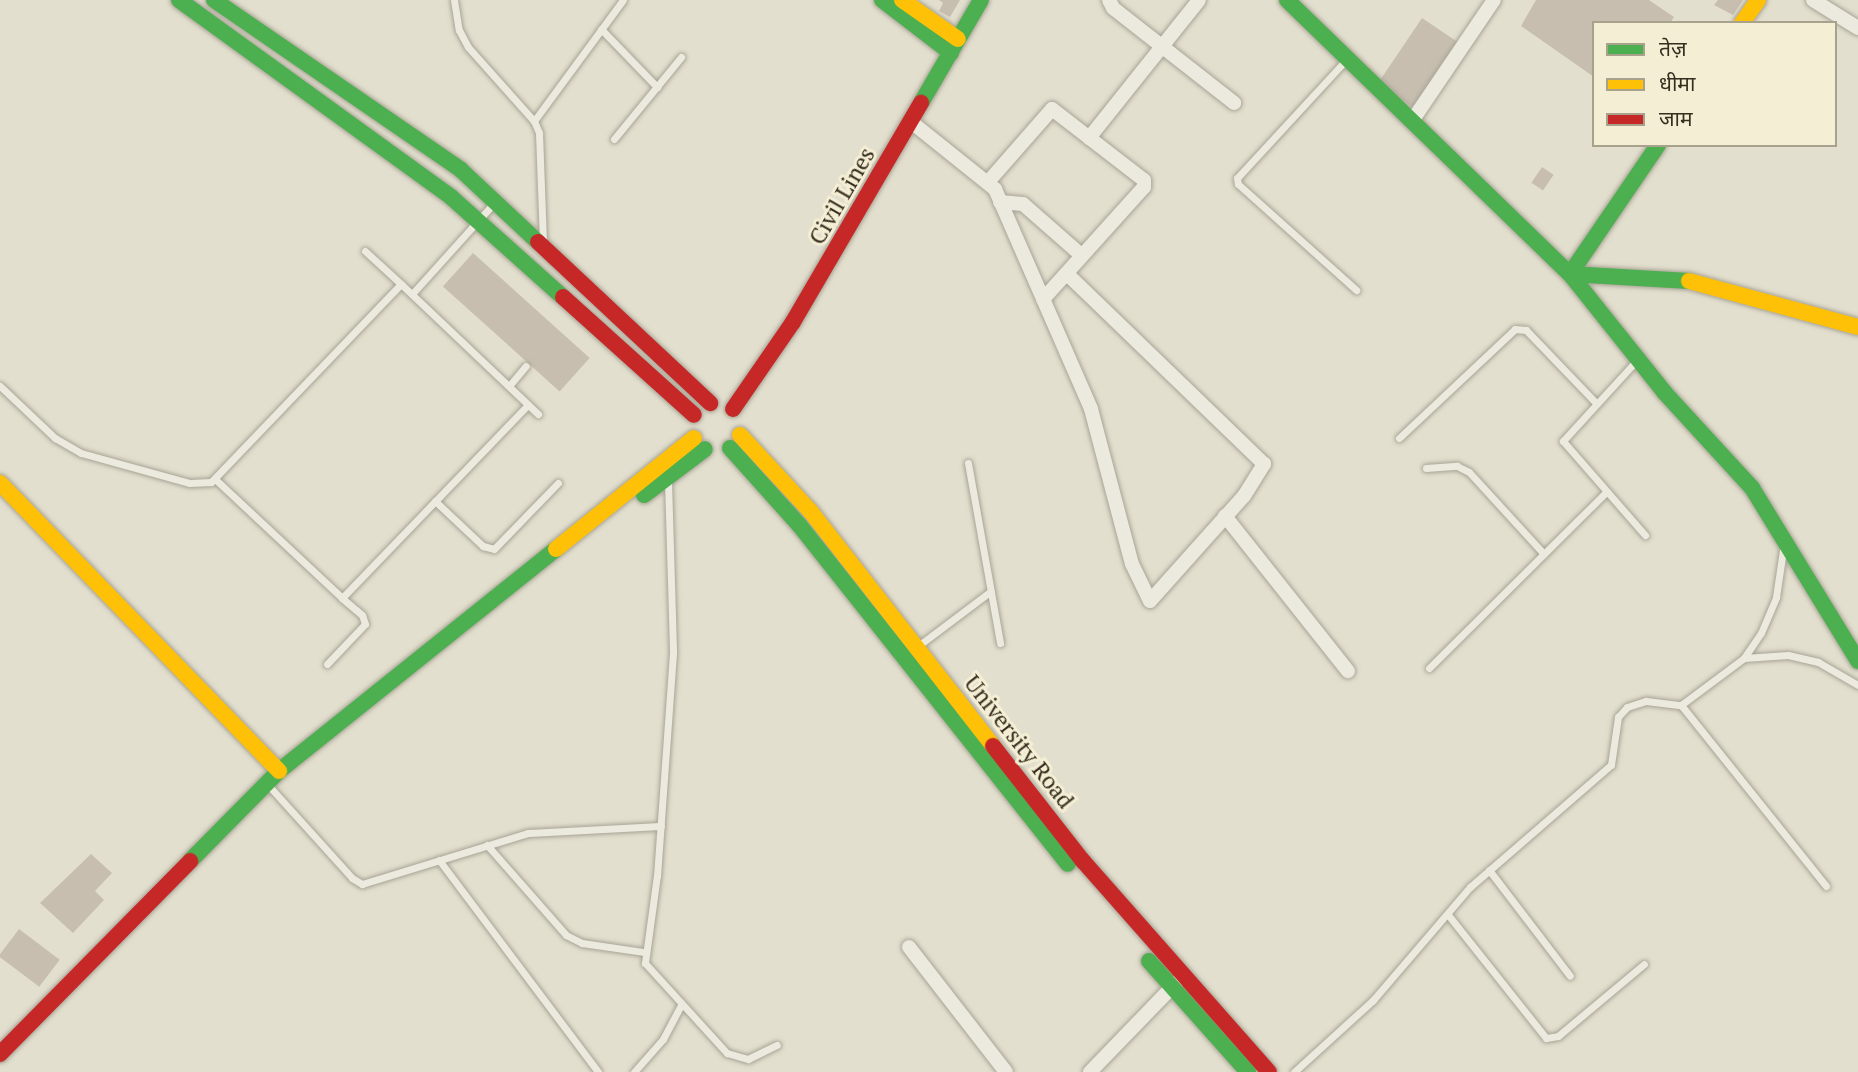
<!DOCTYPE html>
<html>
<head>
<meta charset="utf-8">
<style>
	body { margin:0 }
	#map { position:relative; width:1858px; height:1072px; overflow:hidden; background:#e3dfce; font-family:"PT Serif","Noto Sans Devanagari",serif }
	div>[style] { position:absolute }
	.building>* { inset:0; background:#c7beaf; transform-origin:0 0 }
	.roads { filter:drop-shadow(0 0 2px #a8a496) drop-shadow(0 0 2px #a8a496) }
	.lane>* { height:7px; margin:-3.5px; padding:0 3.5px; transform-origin:3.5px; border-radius:3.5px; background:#ece9de }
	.street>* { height:14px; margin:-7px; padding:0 7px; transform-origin:7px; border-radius:7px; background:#ece9de }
	.fast>* { height:16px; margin:-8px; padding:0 8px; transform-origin:8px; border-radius:8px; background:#4caf50 }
	.slow>* { height:16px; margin:-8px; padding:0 8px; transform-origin:8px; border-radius:8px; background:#ffc107 }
	.jam>* { height:16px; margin:-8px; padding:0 8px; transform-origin:8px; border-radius:8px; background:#c62828 }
	span { translate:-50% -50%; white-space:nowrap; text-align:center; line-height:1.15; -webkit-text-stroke:6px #f4eed4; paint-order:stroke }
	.street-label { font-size:23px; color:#372d1f }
	.legend { position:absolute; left:1592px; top:21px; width:245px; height:126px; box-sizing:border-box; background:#f4eed4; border:2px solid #a8a18c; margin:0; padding:9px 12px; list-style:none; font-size:21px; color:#372d1f }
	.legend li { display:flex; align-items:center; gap:14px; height:35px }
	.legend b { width:35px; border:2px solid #a8a18c }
</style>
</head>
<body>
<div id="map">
	<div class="building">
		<div style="clip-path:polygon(939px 0,960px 0,950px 17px,939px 11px,943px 3px)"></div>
		<div style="clip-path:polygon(1536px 0,1649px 0,1674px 17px,1670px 23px,1594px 23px,1594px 77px,1521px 26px)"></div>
		<div style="clip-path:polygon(1718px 0,1743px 0,1733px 15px,1714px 5px)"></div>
		<div style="left:1422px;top:18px;width:43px;height:79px;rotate:34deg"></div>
		<div style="left:1542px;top:167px;width:14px;height:19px;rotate:34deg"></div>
		<div style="left:473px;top:253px;width:157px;height:45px;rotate:42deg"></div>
		<div style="clip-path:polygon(91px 854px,112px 873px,95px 891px,104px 900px,73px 933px,40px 903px)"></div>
		<div style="left:19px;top:929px;width:51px;height:34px;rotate:37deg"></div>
	</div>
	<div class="roads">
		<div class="lane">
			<div style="left:454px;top:0;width:30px;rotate:81deg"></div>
			<div style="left:459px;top:30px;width:19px;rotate:62deg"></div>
			<div style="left:468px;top:47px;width:99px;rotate:48.3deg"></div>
			<div style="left:534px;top:121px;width:13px;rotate:67deg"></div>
			<div style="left:539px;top:133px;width:108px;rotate:87.9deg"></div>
			<div style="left:601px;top:29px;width:81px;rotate:46deg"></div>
			<div style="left:1345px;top:61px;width:159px;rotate:132.7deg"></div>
			<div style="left:1237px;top:178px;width:6px;rotate:81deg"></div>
			<div style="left:1238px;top:184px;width:159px;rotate:41.9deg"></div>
			<div style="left:534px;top:121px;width:150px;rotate:-53.7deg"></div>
			<div style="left:614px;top:139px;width:106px;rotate:-50.7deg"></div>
			<div style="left:365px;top:251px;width:49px;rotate:42.5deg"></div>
			<div style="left:412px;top:294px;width:121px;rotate:-48deg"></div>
			<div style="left:1637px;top:360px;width:110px;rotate:132.4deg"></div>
			<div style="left:1563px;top:441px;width:125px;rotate:48.9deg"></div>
			<div style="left:0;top:386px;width:76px;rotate:43.4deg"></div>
			<div style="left:55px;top:438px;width:30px;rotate:30deg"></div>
			<div style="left:81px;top:453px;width:113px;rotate:15.4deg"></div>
			<div style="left:190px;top:483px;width:21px;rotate:-3deg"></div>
			<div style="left:211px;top:482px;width:274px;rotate:-46.2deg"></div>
			<div style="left:401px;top:284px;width:189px;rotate:43.5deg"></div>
			<div style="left:509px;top:386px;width:26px;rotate:-50deg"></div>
			<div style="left:1399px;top:438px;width:159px;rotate:-43.2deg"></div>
			<div style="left:1515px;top:329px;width:11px;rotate:5deg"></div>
			<div style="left:1526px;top:330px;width:101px;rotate:46.2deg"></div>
			<div style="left:968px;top:463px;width:183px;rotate:79.9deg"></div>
			<div style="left:1426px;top:468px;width:31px;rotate:-4deg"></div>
			<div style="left:1457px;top:466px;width:13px;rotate:27deg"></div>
			<div style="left:1469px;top:472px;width:111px;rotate:47.6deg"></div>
			<div style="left:215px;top:479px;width:174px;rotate:43.1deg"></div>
			<div style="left:342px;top:598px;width:268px;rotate:-46.1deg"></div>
			<div style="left:668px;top:481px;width:172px;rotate:88.3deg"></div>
			<div style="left:673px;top:653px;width:223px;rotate:94.1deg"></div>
			<div style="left:657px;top:875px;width:89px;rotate:97.8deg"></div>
			<div style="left:645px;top:963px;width:122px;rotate:47.7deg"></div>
			<div style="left:727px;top:1053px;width:22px;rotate:16deg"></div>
			<div style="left:748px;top:1059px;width:32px;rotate:-26deg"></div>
			<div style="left:435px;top:501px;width:66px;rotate:43.2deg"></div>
			<div style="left:483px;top:546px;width:11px;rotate:15deg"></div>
			<div style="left:494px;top:549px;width:92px;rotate:-45.9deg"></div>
			<div style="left:918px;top:646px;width:91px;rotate:-37deg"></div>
			<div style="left:1744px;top:658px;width:44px;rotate:-3.9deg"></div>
			<div style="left:1788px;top:655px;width:31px;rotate:13deg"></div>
			<div style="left:1818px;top:662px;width:46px;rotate:29.9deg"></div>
			<div style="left:327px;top:664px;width:55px;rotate:-46.5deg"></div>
			<div style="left:365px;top:624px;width:9px;rotate:-108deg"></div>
			<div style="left:362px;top:615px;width:26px;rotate:-140deg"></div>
			<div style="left:1429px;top:668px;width:250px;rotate:-44.8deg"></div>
			<div style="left:1681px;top:705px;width:232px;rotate:51.3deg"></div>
			<div style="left:269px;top:786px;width:124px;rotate:47.9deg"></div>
			<div style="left:352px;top:878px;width:12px;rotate:31deg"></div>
			<div style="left:362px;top:884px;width:174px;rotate:-17.1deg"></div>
			<div style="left:528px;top:833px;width:133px;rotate:-3deg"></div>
			<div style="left:487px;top:845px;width:120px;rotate:48.7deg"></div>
			<div style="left:566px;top:935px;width:18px;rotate:27deg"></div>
			<div style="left:582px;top:943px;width:63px;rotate:8.3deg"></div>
			<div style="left:439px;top:860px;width:265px;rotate:53.1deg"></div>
			<div style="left:1489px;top:870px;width:133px;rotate:52.6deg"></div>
			<div style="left:1449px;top:916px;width:156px;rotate:51.5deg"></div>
			<div style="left:1546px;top:1038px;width:12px;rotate:-9deg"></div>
			<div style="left:1558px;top:1036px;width:112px;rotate:-39.9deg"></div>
			<div style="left:634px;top:1072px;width:44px;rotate:-48.7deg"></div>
			<div style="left:663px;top:1039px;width:38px;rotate:-62deg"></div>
			<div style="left:1294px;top:1072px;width:107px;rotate:-42.3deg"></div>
			<div style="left:1373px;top:1000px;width:149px;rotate:-49.4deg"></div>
			<div style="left:1470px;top:887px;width:186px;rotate:-40.9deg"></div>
			<div style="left:1611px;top:765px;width:49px;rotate:-81.7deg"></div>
			<div style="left:1618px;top:717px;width:13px;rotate:-48deg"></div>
			<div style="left:1627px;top:707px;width:20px;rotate:-18deg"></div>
			<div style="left:1646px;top:701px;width:35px;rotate:7deg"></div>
			<div style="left:1681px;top:705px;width:79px;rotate:-36.7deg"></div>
			<div style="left:1744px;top:658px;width:30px;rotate:-56deg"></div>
			<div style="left:1761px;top:633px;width:39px;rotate:-67deg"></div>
			<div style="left:1776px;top:597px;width:48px;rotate:-81.5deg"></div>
		</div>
		<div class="street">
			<div style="left:1109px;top:0;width:9px;rotate:63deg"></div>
			<div style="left:1113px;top:8px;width:154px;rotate:38.1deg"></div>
			<div style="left:1813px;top:0;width:53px;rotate:31.9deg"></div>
			<div style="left:910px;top:121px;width:109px;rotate:38.7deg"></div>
			<div style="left:995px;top:189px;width:240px;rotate:66.4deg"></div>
			<div style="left:1091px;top:409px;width:160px;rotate:75.2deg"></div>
			<div style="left:1132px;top:564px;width:41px;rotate:64.1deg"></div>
			<div style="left:1150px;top:601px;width:141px;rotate:-48.2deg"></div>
			<div style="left:1244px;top:496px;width:38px;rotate:-58deg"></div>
			<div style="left:1264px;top:464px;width:274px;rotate:-136deg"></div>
			<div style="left:1412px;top:121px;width:146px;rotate:-55.9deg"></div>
			<div style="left:1089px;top:138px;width:176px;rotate:-51.4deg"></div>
			<div style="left:988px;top:182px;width:97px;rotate:-48.8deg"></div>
			<div style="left:1052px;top:109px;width:116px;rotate:37.7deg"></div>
			<div style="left:1144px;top:180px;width:7px;rotate:90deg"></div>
			<div style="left:1144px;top:187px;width:151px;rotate:132deg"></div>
			<div style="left:1000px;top:202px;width:23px;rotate:5deg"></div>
			<div style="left:1023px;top:204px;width:77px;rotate:41.3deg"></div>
			<div style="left:1225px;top:516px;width:198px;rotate:51.6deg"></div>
			<div style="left:909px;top:947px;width:158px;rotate:52.2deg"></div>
			<div style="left:1090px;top:1072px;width:124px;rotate:-46deg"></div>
		</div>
		<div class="fast">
			<div style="left:179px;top:0;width:336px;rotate:35.9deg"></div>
			<div style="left:451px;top:197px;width:150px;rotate:41.8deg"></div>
			<div style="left:214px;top:0;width:300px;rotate:34.5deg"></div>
			<div style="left:461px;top:170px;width:105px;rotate:43.1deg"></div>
			<div style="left:882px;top:0;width:87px;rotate:37.5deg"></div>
			<div style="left:1287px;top:0;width:394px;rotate:44.1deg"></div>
			<div style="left:1570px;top:274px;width:119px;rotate:3.4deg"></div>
			<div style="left:921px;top:103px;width:119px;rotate:-59.8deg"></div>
			<div style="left:1658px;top:145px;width:156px;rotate:124.3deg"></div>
			<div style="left:1570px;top:274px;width:152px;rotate:51.4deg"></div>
			<div style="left:1665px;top:393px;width:129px;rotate:47.5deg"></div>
			<div style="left:1752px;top:488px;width:203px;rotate:58.5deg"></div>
			<div style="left:730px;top:448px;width:105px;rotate:48.1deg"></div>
			<div style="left:800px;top:526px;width:431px;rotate:51.6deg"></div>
			<div style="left:644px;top:495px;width:76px;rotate:-37deg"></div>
			<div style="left:190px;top:861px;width:127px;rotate:-45.3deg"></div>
			<div style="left:279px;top:771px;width:355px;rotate:-38.7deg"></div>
			<div style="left:1149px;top:961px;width:149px;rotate:48.3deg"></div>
		</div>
		<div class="slow">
			<div style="left:902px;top:0;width:68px;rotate:34.9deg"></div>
			<div style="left:1742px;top:23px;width:28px;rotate:-55deg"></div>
			<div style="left:1689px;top:281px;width:175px;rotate:15.2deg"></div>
			<div style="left:740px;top:435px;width:105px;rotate:47.3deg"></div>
			<div style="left:811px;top:512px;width:296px;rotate:52.1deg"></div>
			<div style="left:0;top:483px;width:401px;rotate:45.9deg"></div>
			<div style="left:556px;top:549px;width:177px;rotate:-38.8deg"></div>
		</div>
		<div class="jam">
			<div style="left:538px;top:242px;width:236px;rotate:43.1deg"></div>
			<div style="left:563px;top:297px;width:176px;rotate:42deg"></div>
			<div style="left:733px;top:409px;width:106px;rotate:-55.4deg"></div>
			<div style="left:793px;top:322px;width:254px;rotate:-59.7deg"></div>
			<div style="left:993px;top:746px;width:146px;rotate:52deg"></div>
			<div style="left:1083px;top:861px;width:281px;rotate:48.6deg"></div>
			<div style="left:0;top:1054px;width:271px;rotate:-45.4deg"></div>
		</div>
	</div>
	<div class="street-label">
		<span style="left:842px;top:196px;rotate:-60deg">Civil Lines</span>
		<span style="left:1019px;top:742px;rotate:52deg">University Road</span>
	</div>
	<ul class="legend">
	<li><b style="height:9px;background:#4caf50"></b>तेज़</li>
	<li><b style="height:9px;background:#ffc107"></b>धीमा</li>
	<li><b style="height:9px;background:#c62828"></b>जाम</li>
	</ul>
</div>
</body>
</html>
